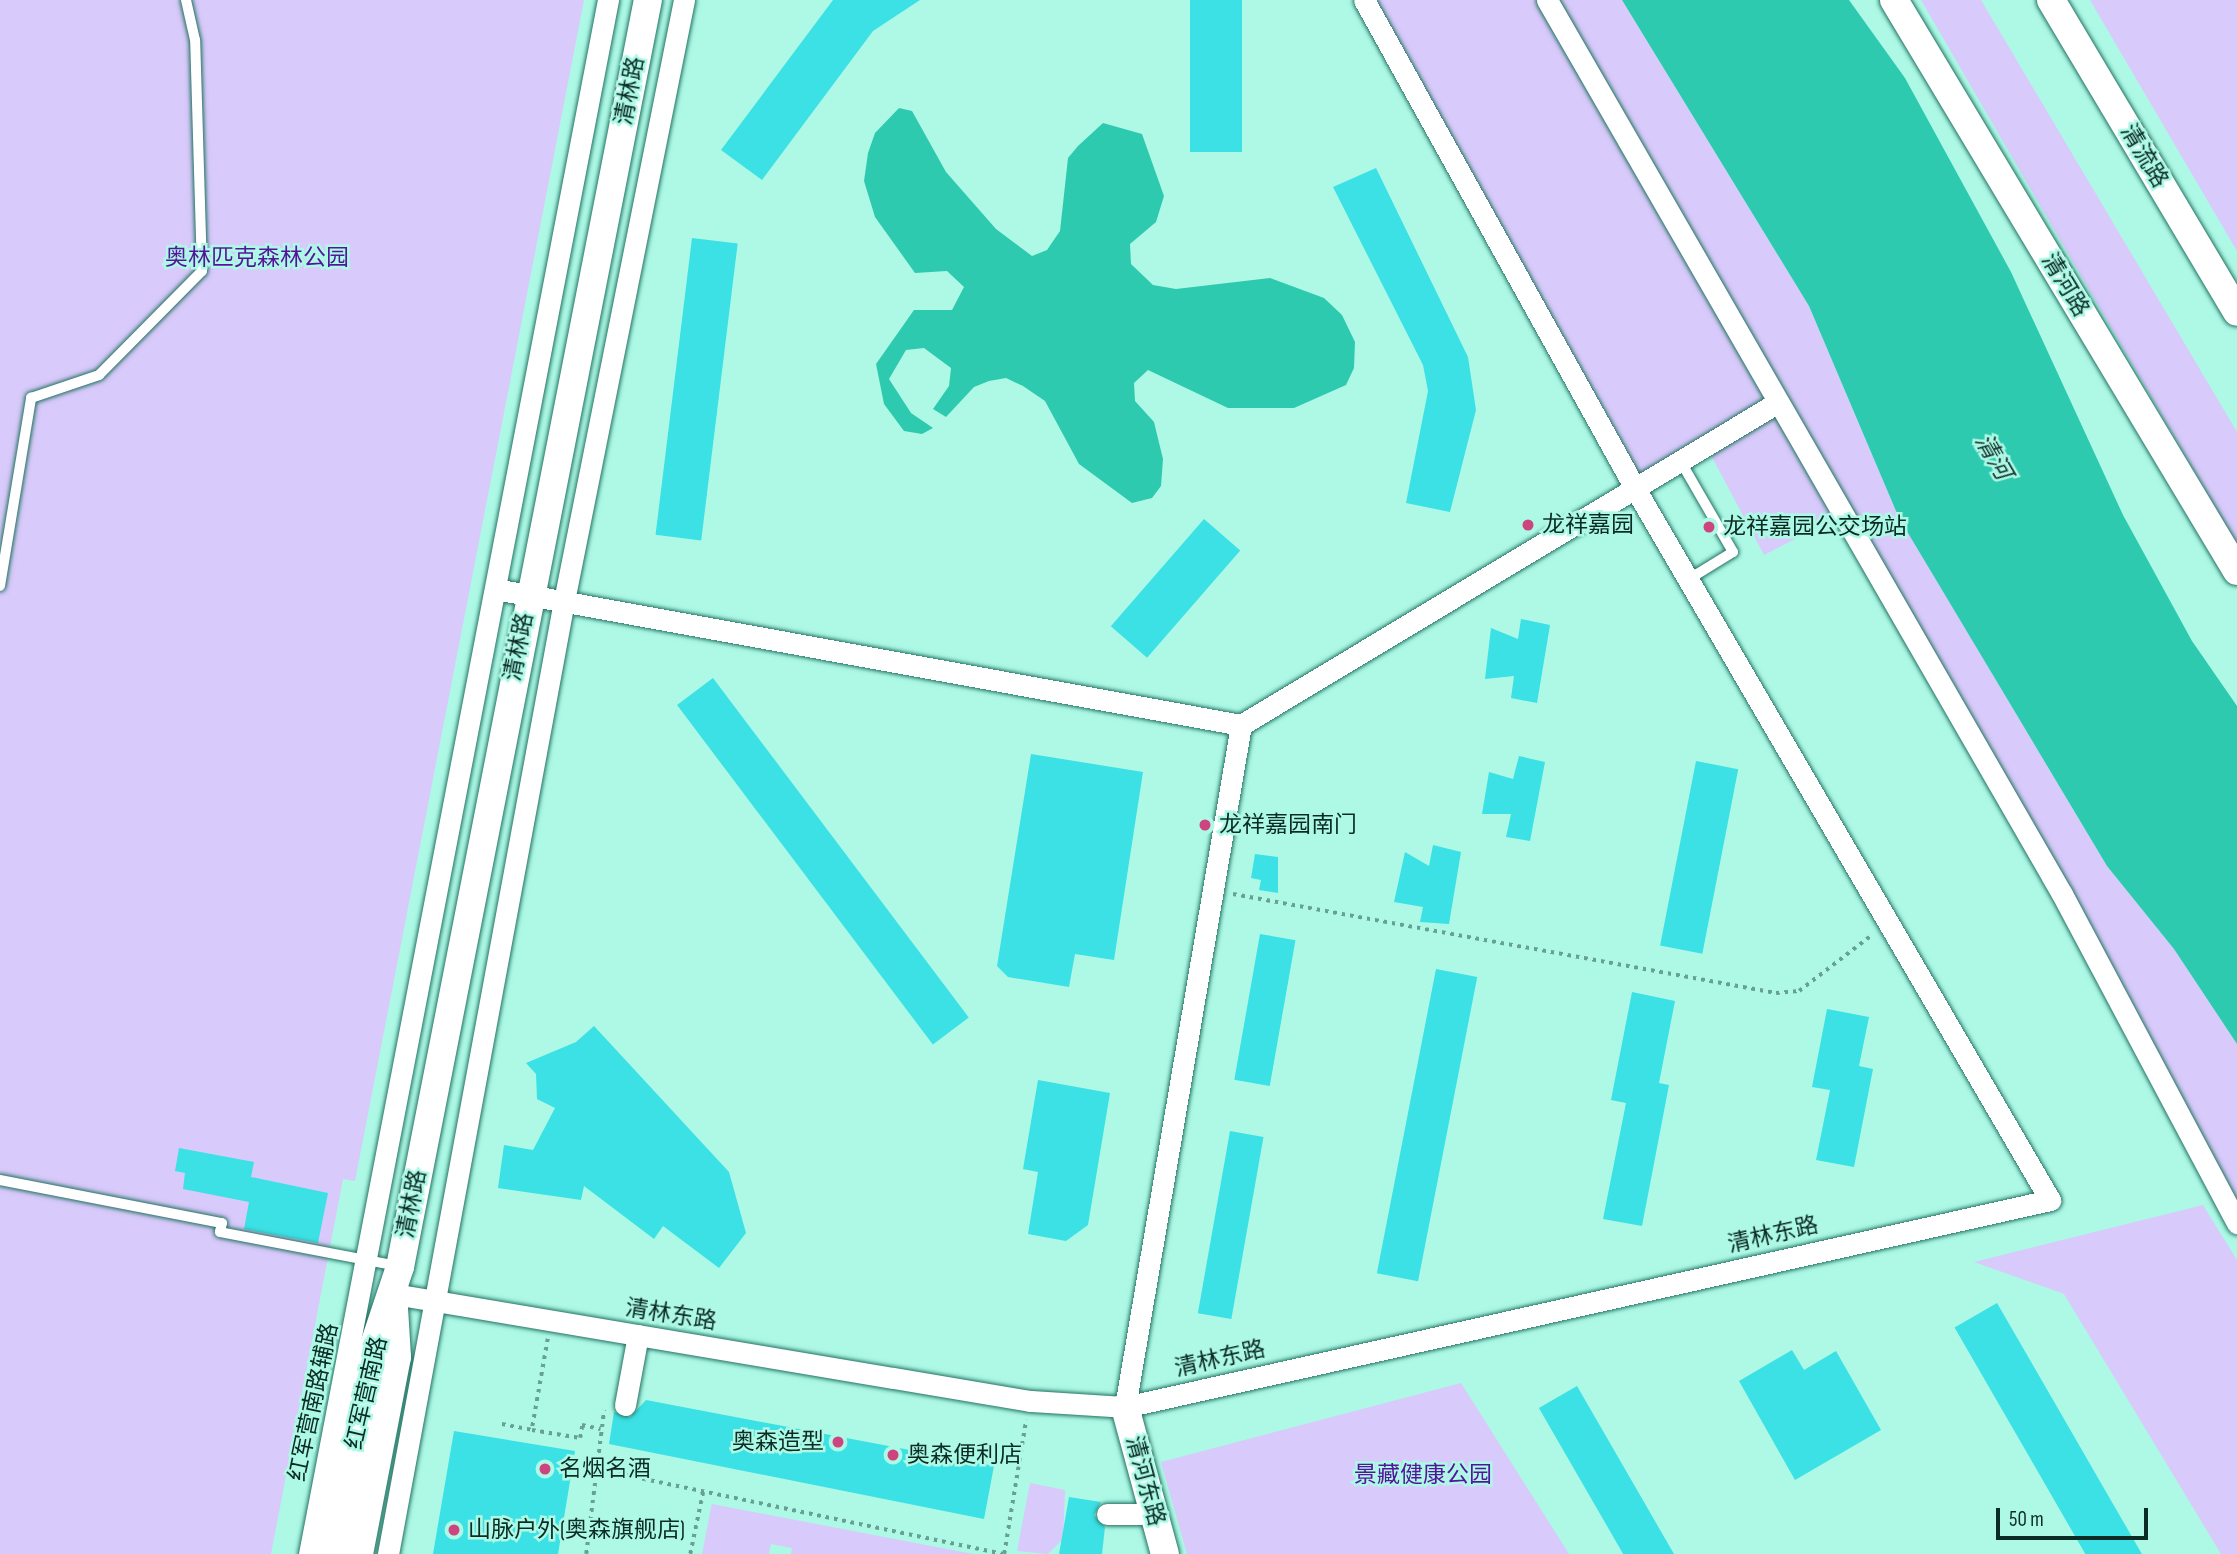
<!DOCTYPE html>
<html>
<head>
<meta charset="utf-8">
<style>
	body { margin:0 }
	#map { position:relative; width:2237px; height:1554px; overflow:hidden; background:#adf9e6; font-family:"Sofia Sans Condensed","Noto Sans SC",sans-serif }
	div>[style] { position:absolute }
	.green>* { inset:0; background:#d8cafb }
	.water>* { inset:0; background:#2ecaaf }
	.building>* { inset:0; background:#3be1e5; transform-origin:0 0 }
	.path>* { height:3.5px; margin-top:-1.75px; transform-origin:0; background:repeating-linear-gradient(90deg,#68a194 0 3.5px,transparent 0 8.5px) }
	.roads { filter:drop-shadow(0 0 2px #247364) drop-shadow(0 0 2px #247364) }
	.lane>* { height:10px; margin:-5px; padding:0 5px; transform-origin:5px; border-radius:5px; background:#fff }
	.street>* { height:21px; margin:-10.5px; padding:0 10.5px; transform-origin:10.5px; border-radius:10.5px; background:#fff }
	.secondary>* { height:28px; margin:-14px; padding:0 14px; transform-origin:14px; border-radius:14px; background:#fff }
	.dots>* { width:19px; height:19px; translate:-50% -50%; box-sizing:border-box; border:4px solid #adf9e6; border-radius:50% }
	span { translate:-50% -50%; white-space:nowrap; text-align:center; line-height:1.15; -webkit-text-stroke:5px #adf9e6; paint-order:stroke }
	.street-label { font-size:23px; color:#0b2b25 }
	.park-label { font-size:23px; color:#55149a }
	.poi-label { font-size:23px; color:#0b2b25 }
	.left { translate:0 -50%; text-align:left }
	.right { translate:-100% -50%; text-align:right }
	.water-label { font-size:24px; color:#15342d; font-style:italic }
	.scale { position:absolute; left:1996px; top:1508px; width:152px; height:32px; box-sizing:border-box; border:4px solid #0b2b25; border-top:0; padding-left:9px; font-size:21px; line-height:24px; white-space:nowrap; color:#0b2b25; -webkit-text-stroke:5px #adf9e6; paint-order:stroke }
</style>
</head>
<body>
<div id="map">
	<div class="green">
		<div style="clip-path:polygon(0 0,584px 0,355px 1181px,343px 1179px,271px 1554px,0 1554px)"></div>
		<div style="clip-path:polygon(1364px 0,1622px 0,1809px 306px,1899px 518px,2107px 866px,2174px 949px,2237px 1044px,2237px 1223px,1840px 516px,1764px 555px,1705px 444px,1636px 490px)"></div>
		<div style="clip-path:polygon(1921px 0,1981px 0,2237px 432px,2237px 545px)"></div>
		<div style="clip-path:polygon(2090px 0,2237px 0,2237px 251px)"></div>
		<div style="clip-path:polygon(2203px 1205px,2237px 1260px,2237px 1554px,2221px 1554px,2064px 1294px,1974px 1262px)"></div>
		<div style="clip-path:polygon(1461px 1383px,1569px 1554px,1187px 1554px,1161px 1462px)"></div>
		<div style="clip-path:polygon(1030px 1483px,1065px 1490px,1063px 1539px,1048px 1554px,1017px 1551px)"></div>
		<div style="clip-path:polygon(712px 1503px,712px 1504px,973px 1554px,791px 1554px,792px 1548px,771px 1544px,769px 1554px,702px 1554px)"></div>
	</div>
	<div class="water">
		<div style="clip-path:polygon(1622px 0,1849px 0,1905px 78px,2011px 272px,2123px 515px,2192px 641px,2237px 706px,2237px 1044px,2174px 949px,2107px 866px,1899px 518px,1809px 306px)"></div>
		<div style="clip-path:polygon(899px 108px,912px 111px,946px 172px,996px 229px,1032px 256px,1047px 250px,1060px 231px,1068px 158px,1078px 146px,1103px 123px,1142px 134px,1164px 196px,1156px 222px,1130px 244px,1131px 264px,1153px 285px,1176px 289px,1270px 278px,1324px 298px,1342px 315px,1355px 342px,1354px 368px,1346px 385px,1294px 408px,1228px 408px,1148px 370px,1134px 383px,1135px 401px,1154px 422px,1163px 459px,1161px 486px,1152px 498px,1132px 503px,1079px 464px,1045px 401px,1023px 386px,1006px 378px,989px 381px,974px 387px,946px 417px,933px 409px,949px 386px,951px 368px,924px 348px,906px 350px,889px 379px,911px 413px,933px 428px,922px 434px,904px 431px,884px 404px,876px 364px,914px 310px,952px 310px,964px 287px,947px 271px,915px 273px,875px 217px,864px 181px,868px 153px,875px 133px)"></div>
	</div>
	<div class="building">
		<div style="clip-path:polygon(833px 0,920px 0,873px 31px,762px 180px,721px 150px)"></div>
		<div style="left:1190px;top:0;width:52px;height:152px"></div>
		<div style="clip-path:polygon(1376px 168px,1468px 357px,1476px 410px,1450px 512px,1406px 503px,1428px 391px,1423px 365px,1333px 187px)"></div>
		<div style="left:692px;top:238px;width:46px;height:299px;rotate:7deg"></div>
		<div style="left:1204px;top:519px;width:48px;height:142px;rotate:41deg"></div>
		<div style="clip-path:polygon(1521px 619px,1550px 625px,1537px 703px,1511px 698px,1514px 676px,1485px 679px,1491px 628px,1518px 639px)"></div>
		<div style="left:713px;top:678px;width:425px;height:45px;rotate:53deg"></div>
		<div style="clip-path:polygon(1031px 754px,1143px 772px,1114px 960px,1075px 954px,1069px 987px,1008px 977px,997px 966px)"></div>
		<div style="clip-path:polygon(1519px 756px,1545px 762px,1530px 841px,1506px 837px,1511px 814px,1482px 814px,1489px 772px,1513px 779px)"></div>
		<div style="left:1696px;top:761px;width:43px;height:188px;rotate:11deg"></div>
		<div style="clip-path:polygon(1433px 845px,1461px 852px,1449px 924px,1420px 922px,1423px 907px,1394px 902px,1405px 852px,1429px 866px)"></div>
		<div style="clip-path:polygon(1255px 854px,1278px 857px,1278px 893px,1259px 890px,1261px 880px,1251px 878px)"></div>
		<div style="left:1260px;top:934px;width:36px;height:148px;rotate:10deg"></div>
		<div style="left:1436px;top:969px;width:42px;height:310px;rotate:11deg"></div>
		<div style="clip-path:polygon(1632px 992px,1675px 1001px,1659px 1083px,1669px 1085px,1642px 1226px,1603px 1219px,1626px 1103px,1611px 1100px)"></div>
		<div style="clip-path:polygon(1827px 1009px,1869px 1017px,1859px 1066px,1873px 1069px,1854px 1167px,1816px 1160px,1830px 1090px,1812px 1087px)"></div>
		<div style="clip-path:polygon(594px 1026px,729px 1172px,746px 1233px,719px 1268px,663px 1226px,654px 1239px,584px 1186px,581px 1200px,498px 1188px,504px 1145px,533px 1150px,555px 1108px,537px 1099px,536px 1074px,526px 1063px,576px 1042px)"></div>
		<div style="clip-path:polygon(1038px 1080px,1110px 1093px,1088px 1225px,1066px 1241px,1028px 1234px,1038px 1172px,1023px 1169px)"></div>
		<div style="left:1230px;top:1131px;width:34px;height:185px;rotate:10deg"></div>
		<div style="clip-path:polygon(179px 1148px,254px 1162px,251px 1177px,328px 1193px,318px 1243px,244px 1229px,249px 1202px,183px 1189px,185px 1173px,175px 1171px)"></div>
		<div style="left:1997px;top:1303px;width:291px;height:49px;rotate:60deg"></div>
		<div style="clip-path:polygon(1792px 1350px,1804px 1370px,1836px 1351px,1881px 1430px,1795px 1480px,1739px 1381px)"></div>
		<div style="left:1577px;top:1386px;width:194px;height:44px;rotate:60deg"></div>
		<div style="clip-path:polygon(646px 1400px,994px 1466px,984px 1519px,609px 1444px,614px 1412px,630px 1417px)"></div>
		<div style="clip-path:polygon(454px 1431px,575px 1451px,558px 1554px,433px 1554px)"></div>
		<div style="clip-path:polygon(1069px 1497px,1101px 1502px,1094px 1515px,1105px 1527px,1102px 1554px,1059px 1554px)"></div>
	</div>
	<div class="path">
		<div style="left:1233px;top:894px;width:552px;rotate:10.33deg"></div>
		<div style="left:1776px;top:993px;width:23px;rotate:-5deg"></div>
		<div style="left:1799px;top:991px;width:92px;rotate:-37.5deg"></div>
		<div style="left:548px;top:1339px;width:92px;rotate:100deg"></div>
		<div style="left:532px;top:1430px;width:49px;rotate:9.5deg"></div>
		<div style="left:580px;top:1438px;width:13px;rotate:-81deg"></div>
		<div style="left:582px;top:1425px;width:19px;rotate:12deg"></div>
		<div style="left:502px;top:1424px;width:31px;rotate:11deg"></div>
		<div style="left:601px;top:1470px;width:411px;rotate:11.8deg"></div>
		<div style="left:586px;top:1554px;width:145px;rotate:-82.9deg"></div>
		<div style="left:690px;top:1554px;width:63px;rotate:-78.2deg"></div>
		<div style="left:1004px;top:1554px;width:136px;rotate:-80.7deg"></div>
	</div>
	<div class="roads">
		<div class="lane">
			<div style="left:1681px;top:462px;width:104px;rotate:60deg"></div>
			<div style="left:1733px;top:552px;width:52px;rotate:148.5deg"></div>
			<div style="left:0;top:586px;width:191px;rotate:-80.6deg"></div>
			<div style="left:31px;top:398px;width:72px;rotate:-18.7deg"></div>
			<div style="left:99px;top:375px;width:146px;rotate:-45.3deg"></div>
			<div style="left:202px;top:271px;width:231px;rotate:-91.7deg"></div>
			<div style="left:195px;top:40px;width:41px;rotate:-102.7deg"></div>
			<div style="left:0;top:1180px;width:226px;rotate:11deg"></div>
			<div style="left:222px;top:1223px;width:9px;rotate:103deg"></div>
			<div style="left:220px;top:1232px;width:182px;rotate:10.8deg"></div>
		</div>
		<div class="street">
			<div style="left:1547px;top:0;width:1032px;rotate:60.06deg"></div>
			<div style="left:2062px;top:894px;width:373px;rotate:62deg"></div>
			<div style="left:495px;top:589px;width:758px;rotate:10.33deg"></div>
			<div style="left:394px;top:1294px;width:645px;rotate:9.55deg"></div>
			<div style="left:1030px;top:1401px;width:95px;rotate:3.6deg"></div>
			<div style="left:1125px;top:1407px;width:948px;rotate:-12.61deg"></div>
			<div style="left:2050px;top:1200px;width:822px;rotate:-120.25deg"></div>
			<div style="left:1636px;top:490px;width:560px;rotate:-119.03deg"></div>
			<div style="left:625px;top:1405px;width:71px;rotate:-79.5deg"></div>
			<div style="left:1125px;top:1407px;width:692px;rotate:-80.35deg"></div>
			<div style="left:1241px;top:725px;width:623px;rotate:-31.01deg"></div>
			<div style="left:1107px;top:1514px;width:34px"></div>
			<div style="left:309px;top:1554px;width:1583px;rotate:-79.11deg"></div>
			<div style="left:388px;top:1554px;width:969px;rotate:-79.54deg"></div>
			<div style="left:564px;top:601px;width:613px;rotate:-78.71deg"></div>
		</div>
		<div class="secondary">
			<div style="left:1894px;top:0;width:666px;rotate:59.01deg"></div>
			<div style="left:2051px;top:0;width:363px;rotate:59.2deg"></div>
			<div style="left:1125px;top:1407px;width:152px;rotate:74.8deg"></div>
			<div style="left:333px;top:1554px;width:207px;rotate:-79.1deg"></div>
			<div style="left:372px;top:1351px;width:89px;rotate:-71.6deg"></div>
			<div style="left:400px;top:1267px;width:1291px;rotate:-78.93deg"></div>
			<div style="left:359px;top:1554px;width:201px;rotate:-79.1deg"></div>
			<div style="left:397px;top:1357px;width:49px;rotate:-93.5deg"></div>
		</div>
	</div>
	<div class="dots">
		<div style="left:1528px;top:525px;background:#cd447f"></div>
		<div style="left:1709px;top:527px;background:#cd447f"></div>
		<div style="left:1205px;top:825px;background:#cd447f"></div>
		<div style="left:838px;top:1442px;background:#cd447f"></div>
		<div style="left:893px;top:1455px;background:#cd447f"></div>
		<div style="left:545px;top:1469px;background:#cd447f"></div>
		<div style="left:454px;top:1530px;background:#cd447f"></div>
	</div>
	<div class="street-label">
		<span style="left:630px;top:91px;rotate:-79deg">清林路</span>
		<span style="left:2144px;top:156px;rotate:59deg">清流路</span>
		<span style="left:2065px;top:285px;rotate:59deg">清河路</span>
		<span style="left:519px;top:647px;rotate:-79deg">清林路</span>
		<span style="left:412px;top:1204px;rotate:-79deg">清林路</span>
		<span style="left:1773px;top:1235px;rotate:-13deg">清林东路</span>
		<span style="left:671px;top:1315px;rotate:9deg">清林东路</span>
		<span style="left:1220px;top:1359px;rotate:-13deg">清林东路</span>
		<span style="left:367px;top:1393px;rotate:-77deg">红军营南路</span>
		<span style="left:314px;top:1402px;rotate:-78deg">红军营南路辅路</span>
		<span style="left:1145px;top:1481px;rotate:75deg">清河东路</span>
	</div>
	<div class="park-label">
		<span style="left:257px;top:258px">奥林匹克森林公园</span>
		<span style="left:1423px;top:1475px">景藏健康公园</span>
	</div>
	<div class="poi-label">
		<span class="left" style="left:1542px;top:525px">龙祥嘉园</span>
		<span class="left" style="left:1723px;top:527px">龙祥嘉园公交场站</span>
		<span class="left" style="left:1219px;top:825px">龙祥嘉园南门</span>
		<span class="right" style="left:824px;top:1442px">奥森造型</span>
		<span class="left" style="left:907px;top:1455px">奥森便利店</span>
		<span class="left" style="left:559px;top:1469px">名烟名酒</span>
		<span class="left" style="left:468px;top:1530px">山脉户外(奥森旗舰店)</span>
	</div>
	<div class="water-label">
		<span style="left:1993px;top:457px;rotate:60deg">清河</span>
	</div>
	<div class="scale">50 m</div>
</div>
</body>
</html>
